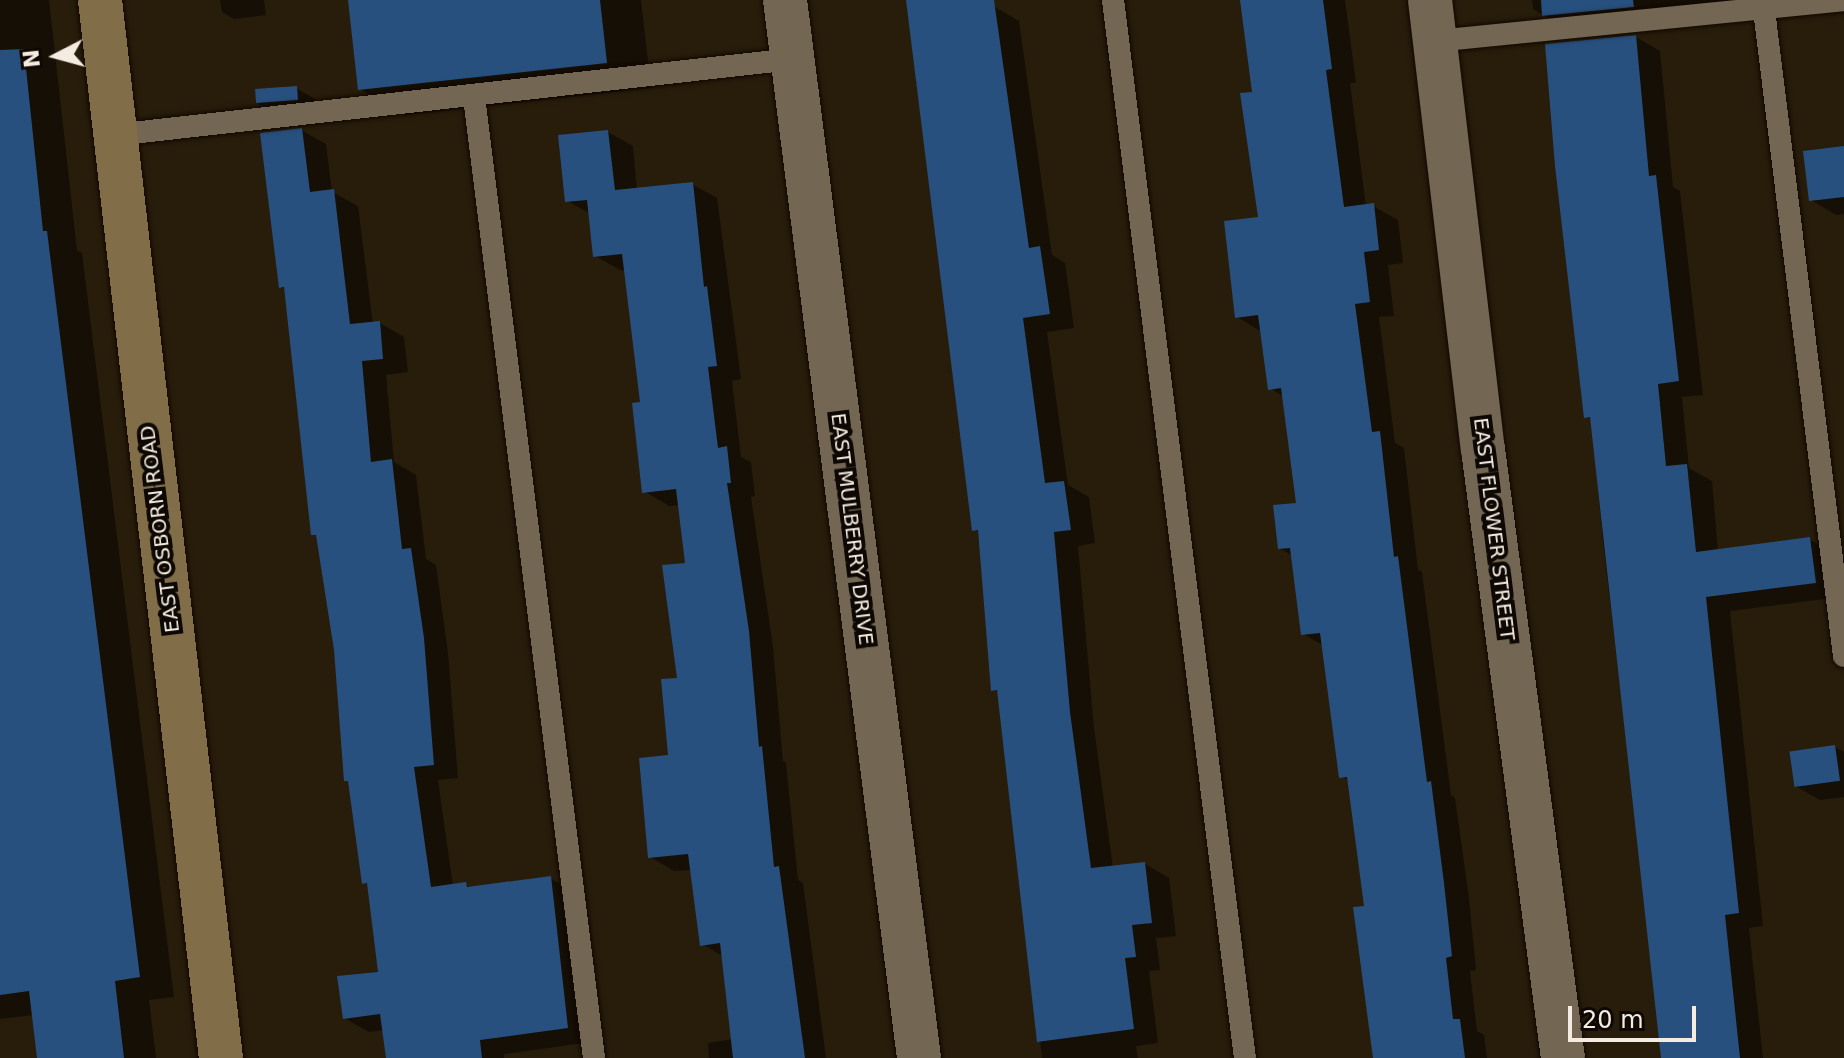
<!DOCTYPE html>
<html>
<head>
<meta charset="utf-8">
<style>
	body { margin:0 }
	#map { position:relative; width:1844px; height:1058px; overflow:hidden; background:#281d0b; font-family:"DejaVu Sans",sans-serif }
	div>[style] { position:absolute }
	.shadow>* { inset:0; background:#0007 }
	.building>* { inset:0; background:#28507e; transform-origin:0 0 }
	.roads { filter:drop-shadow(0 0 2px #110700) drop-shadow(0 0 2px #110700) }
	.lane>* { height:22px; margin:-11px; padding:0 11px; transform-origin:11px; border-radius:11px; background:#736652 }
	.street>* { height:44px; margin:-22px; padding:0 22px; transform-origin:22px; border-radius:22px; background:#736652 }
	.secondary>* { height:44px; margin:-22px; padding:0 22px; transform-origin:22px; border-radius:22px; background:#826d49 }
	span { translate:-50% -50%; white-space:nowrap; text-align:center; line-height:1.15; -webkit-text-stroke:8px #0d0803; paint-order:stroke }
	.street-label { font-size:20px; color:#f4ece1 }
	.north { position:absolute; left:16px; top:16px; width:80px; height:80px; -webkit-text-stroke:6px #0d0803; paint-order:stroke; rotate:264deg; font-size:22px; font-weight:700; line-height:32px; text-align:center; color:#f4ece1 }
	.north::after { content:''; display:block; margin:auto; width:28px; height:36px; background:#f4ece1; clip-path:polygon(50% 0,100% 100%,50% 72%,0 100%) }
	.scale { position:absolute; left:1568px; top:1006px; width:128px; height:36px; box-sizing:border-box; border:4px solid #f4ece1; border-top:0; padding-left:10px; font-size:24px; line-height:28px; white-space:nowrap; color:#f4ece1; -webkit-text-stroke:6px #0d0803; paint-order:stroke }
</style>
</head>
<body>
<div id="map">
	<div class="shadow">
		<div style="clip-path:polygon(0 0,49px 0,77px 250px,82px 253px,174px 997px,149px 1000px,156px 1058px,39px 1058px,34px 1015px,0 1019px)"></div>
		<div style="clip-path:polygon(220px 0,264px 0,266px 15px,234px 19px,222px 12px)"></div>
		<div style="clip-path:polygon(350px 0,641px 0,651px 88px,405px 115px,360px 89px)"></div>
		<div style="clip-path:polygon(907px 0,983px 0,1019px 21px,1052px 255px,1065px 263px,1074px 328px,1047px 332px,1068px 485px,1089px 497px,1095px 543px,1078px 546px,1094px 728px,1113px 868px,1145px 864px,1169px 878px,1176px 936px,1156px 938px,1160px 970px,1149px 971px,1158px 1043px,1136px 1046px,1138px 1058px,1042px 1058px,999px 693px,993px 689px,980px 533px,974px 529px)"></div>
		<div style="clip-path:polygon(1244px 0,1345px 0,1356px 83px,1350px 83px,1366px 206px,1373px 206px,1398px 220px,1403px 263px,1388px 265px,1394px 316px,1379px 317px,1395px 443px,1404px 448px,1418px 570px,1422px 572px,1451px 795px,1455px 798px,1469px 898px,1476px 970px,1470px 971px,1477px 1031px,1484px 1035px,1487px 1058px,1375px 1058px,1366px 908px,1349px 781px,1341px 776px,1324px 646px,1303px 634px,1293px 556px,1279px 548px,1298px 504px,1284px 397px,1270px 388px,1262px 332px,1237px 317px,1260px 219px,1254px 94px)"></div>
		<div style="clip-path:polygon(1532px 0,1746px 0,1553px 21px,1533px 9px)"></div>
		<div style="clip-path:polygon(1636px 37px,1660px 51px,1673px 187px,1680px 191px,1703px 395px,1682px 397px,1689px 468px,1712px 481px,1718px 551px,1809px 539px,1834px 554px,1840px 597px,1730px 611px,1763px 926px,1749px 928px,1763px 1058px,1665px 1058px,1603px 543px,1592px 420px,1586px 416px)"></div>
		<div style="clip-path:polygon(296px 88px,332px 109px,294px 124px,258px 104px)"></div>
		<div style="clip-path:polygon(301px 130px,326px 144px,332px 192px,358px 206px,373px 324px,380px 323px,404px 337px,408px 372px,386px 375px,394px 462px,416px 475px,426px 559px,436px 565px,448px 653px,458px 778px,438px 780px,453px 886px,466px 885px,472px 888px,550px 878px,575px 892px,592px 1042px,504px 1054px,504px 1058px,388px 1058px,384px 1030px,369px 1032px,344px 1018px,381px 973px,370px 886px,364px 882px,350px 783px,346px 780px,336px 650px,318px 537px,313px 534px,287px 290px,280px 287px)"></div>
		<div style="clip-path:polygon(608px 132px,633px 146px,637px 190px,692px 184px,717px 198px,741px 379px,732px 381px,741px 457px,751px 462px,755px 496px,751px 497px,773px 647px,783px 761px,786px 763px,798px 880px,803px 883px,826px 1058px,709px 1058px,708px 1043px,733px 1039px,724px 957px,702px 944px,692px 870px,674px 871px,650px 857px,670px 757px,687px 564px,680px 505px,669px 506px,644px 491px,643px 403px,626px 270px,620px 270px,595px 256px,591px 214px,567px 201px)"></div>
		<div style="clip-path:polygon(1844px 148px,1844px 214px,1836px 215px,1811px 200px)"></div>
		<div style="clip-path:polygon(1835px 747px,1844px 752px,1844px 797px,1820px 800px,1795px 786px)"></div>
	</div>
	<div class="building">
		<div style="clip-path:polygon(348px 0,600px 0,607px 63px,358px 90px)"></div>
		<div style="clip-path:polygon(906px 0,994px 0,1029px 248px,1040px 246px,1050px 314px,1023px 318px,1045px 483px,1064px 481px,1071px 530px,1054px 532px,1070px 712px,1091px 868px,1145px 862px,1152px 923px,1132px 925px,1136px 957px,1125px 958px,1134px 1029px,1037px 1042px,997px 690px,991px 691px,978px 530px,972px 531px)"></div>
		<div style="clip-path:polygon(1240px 0,1323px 0,1332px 69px,1326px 70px,1344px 207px,1374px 203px,1379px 250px,1364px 252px,1370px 302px,1355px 304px,1372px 432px,1380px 431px,1394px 557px,1398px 556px,1427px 782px,1431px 781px,1444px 883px,1452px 956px,1446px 958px,1453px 1019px,1460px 1019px,1465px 1058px,1373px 1058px,1353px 907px,1364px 906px,1347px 777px,1339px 778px,1320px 633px,1301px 635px,1290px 548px,1278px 549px,1273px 505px,1296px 503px,1281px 388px,1268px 390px,1258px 315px,1235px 318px,1224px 221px,1258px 217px,1240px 93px,1252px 92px)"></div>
		<div style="clip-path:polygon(1541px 0,1633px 0,1634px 7px,1542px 16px)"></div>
		<div style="clip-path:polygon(1636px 35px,1649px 176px,1656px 175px,1679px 381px,1658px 384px,1666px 466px,1687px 464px,1696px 552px,1810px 537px,1816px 583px,1706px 597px,1739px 913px,1725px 915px,1740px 1058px,1661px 1058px,1590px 417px,1584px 418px,1555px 166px,1545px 44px)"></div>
		<div style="clip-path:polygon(24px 49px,43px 231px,47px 231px,140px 977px,115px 981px,124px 1058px,37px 1058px,29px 991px,0 995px,0 50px)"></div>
		<div style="left:297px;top:86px;width:14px;height:42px;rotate:86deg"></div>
		<div style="clip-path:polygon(302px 128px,310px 192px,334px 189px,350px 324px,380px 321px,383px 359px,362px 361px,371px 462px,392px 459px,402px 549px,411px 548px,424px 638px,434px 765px,414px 767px,431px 887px,466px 882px,467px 887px,551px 876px,568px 1028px,480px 1040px,482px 1058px,386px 1058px,380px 1014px,343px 1019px,337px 976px,378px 972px,367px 883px,362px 884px,348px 781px,344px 781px,334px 650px,316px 535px,311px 535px,284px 287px,279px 288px,260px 133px)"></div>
		<div style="clip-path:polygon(608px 130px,615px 190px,693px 182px,704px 287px,707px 286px,717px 366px,708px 367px,718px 448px,727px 446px,731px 483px,727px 483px,749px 631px,759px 747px,762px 746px,774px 867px,779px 866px,805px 1058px,733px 1058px,720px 943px,700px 946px,688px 854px,648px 858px,639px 758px,668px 755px,661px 679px,677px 678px,662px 565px,685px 563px,676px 489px,642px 493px,632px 403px,640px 402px,622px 254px,593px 257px,587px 200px,565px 202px,558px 135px)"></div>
		<div style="clip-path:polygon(1844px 146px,1844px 197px,1809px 201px,1803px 151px)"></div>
		<div style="left:1835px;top:745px;width:36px;height:46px;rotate:82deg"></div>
	</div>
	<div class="roads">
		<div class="lane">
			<div style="left:1113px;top:0;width:1066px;rotate:82.89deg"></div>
			<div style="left:1764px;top:10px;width:651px;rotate:82.94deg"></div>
			<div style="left:1435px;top:41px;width:411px;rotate:-5.7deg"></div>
			<div style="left:474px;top:97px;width:968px;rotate:82.88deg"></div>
			<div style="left:114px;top:135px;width:683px;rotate:-6.39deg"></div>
		</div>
		<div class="street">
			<div style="left:785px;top:0;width:1066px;rotate:82.78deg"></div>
			<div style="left:1430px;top:0;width:452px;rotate:83.3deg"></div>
			<div style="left:1483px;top:449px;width:614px;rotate:82.52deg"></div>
		</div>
		<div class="secondary">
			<div style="left:100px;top:0;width:1065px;rotate:83.48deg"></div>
		</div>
	</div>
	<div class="street-label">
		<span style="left:160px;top:529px;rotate:-97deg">EAST OSBORN ROAD</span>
		<span style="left:852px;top:529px;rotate:83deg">EAST MULBERRY DRIVE</span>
		<span style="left:1494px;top:529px;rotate:83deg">EAST FLOWER STREET</span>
	</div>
	<div class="north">N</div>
	<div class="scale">20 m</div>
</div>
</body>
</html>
